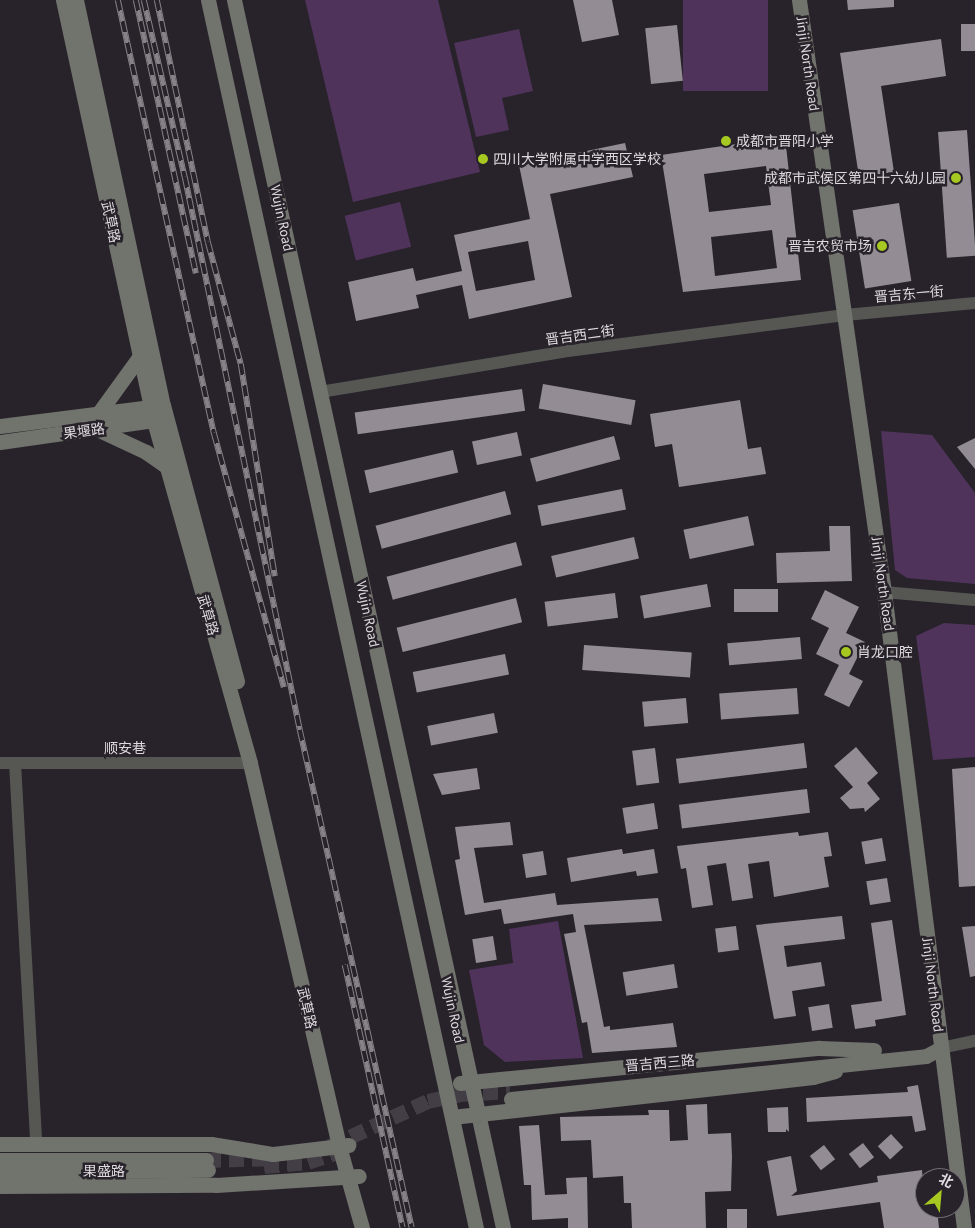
<!DOCTYPE html>
<html>
<head>
<meta charset="utf-8">
<style>
	body { margin:0 }
	#map { position:relative; width:975px; height:1228px; overflow:hidden; background:#28232a; font-family:"PT Sans","Noto Sans SC",sans-serif }
	div>[style] { position:absolute }
	.green>* { inset:0; background:#4f335b; transform-origin:0 0 }
	.building>* { inset:0; background:#938c95; transform-origin:0 0 }
	.secondary-tunnel>* { height:15px; margin-top:-7.5px; transform-origin:0; background:repeating-linear-gradient(90deg,#433e45 0 15px,transparent 0 23px) }
	.street>* { height:12px; margin:-6px; padding:0 6px; transform-origin:6px; border-radius:6px; background:#565753 }
	.secondary>* { height:15px; margin:-7.5px; padding:0 7.5px; transform-origin:7.5px; border-radius:7.5px; background:#71736d }
	.rail>* { height:5.5px; margin-top:-2.75px; transform-origin:0; background:repeating-linear-gradient(90deg,#28232a 0 11px,#868288 0 22px); box-sizing:border-box; border-block:1px solid #868288 }
	.dots>* { width:14px; height:14px; translate:-50% -50%; box-sizing:border-box; border:2px solid #28232a; border-radius:50% }
	span { translate:-50% -50%; white-space:nowrap; text-align:center; line-height:1.15; -webkit-text-stroke:5px #28232a; paint-order:stroke }
	.street-label { font-size:14px; color:#dedadf }
	.poi-label { font-size:14px; color:#dedadf }
	.left { translate:0 -50%; text-align:left }
	.right { translate:-100% -50%; text-align:right }
	.north { position:absolute; left:915px; top:1168px; width:50px; height:50px; box-sizing:border-box; background:#28232a; border:1px solid #716c72; border-radius:50%; rotate:27deg; font-size:14px; font-weight:700; line-height:20px; text-align:center; color:#dedadf }
	.north::after { content:''; display:block; margin:auto; width:18px; height:22px; background:#a6c820; clip-path:polygon(50% 0,100% 100%,50% 72%,0 100%) }
</style>
</head>
<body>
<div id="map">
	<div class="green">
		<div style="clip-path:polygon(305px 0,438px 0,480px 172px,353px 202px)"></div>
		<div style="left:683px;top:0;width:85px;height:91px"></div>
		<div style="clip-path:polygon(519px 29px,533px 91px,502px 98px,509px 130px,476px 137px,454px 43px)"></div>
		<div style="left:400px;top:202px;width:46px;height:57px;rotate:76deg"></div>
		<div style="clip-path:polygon(881px 431px,932px 435px,975px 493px,975px 584px,907px 578px,895px 570px)"></div>
		<div style="clip-path:polygon(944px 623px,975px 625px,975px 757px,933px 760px,916px 636px)"></div>
		<div style="clip-path:polygon(558px 921px,583px 1058px,505px 1062px,484px 1045px,469px 970px,513px 963px,509px 929px)"></div>
	</div>
	<div class="building">
		<div style="clip-path:polygon(573px 0,612px 0,619px 35px,582px 42px)"></div>
		<div style="clip-path:polygon(847px 0,894px 0,894px 7px,848px 10px)"></div>
		<div style="left:961px;top:24px;width:14px;height:27px"></div>
		<div style="left:677px;top:25px;width:56px;height:32px;rotate:84deg"></div>
		<div style="clip-path:polygon(941px 39px,946px 76px,881px 86px,894px 172px,859px 177px,840px 53px)"></div>
		<div style="left:967px;top:130px;width:126px;height:29px;rotate:86deg"></div>
		<div style="clip-path:polygon(evenodd,785px 137px,801px 280px,683px 292px,661px 155px,785px 137px,766px 166px,771px 205px,709px 212px,704px 174px,766px 166px,785px 137px,772px 230px,777px 268px,715px 276px,711px 237px,772px 230px)"></div>
		<div style="clip-path:polygon(evenodd,625px 143px,633px 177px,550px 194px,572px 297px,469px 319px,462px 285px,416px 295px,419px 308px,356px 321px,348px 282px,413px 268px,416px 281px,462px 271px,454px 235px,530px 219px,519px 165px,625px 143px,528px 241px,535px 280px,476px 291px,468px 252px,528px 241px)"></div>
		<div style="left:899px;top:203px;width:79px;height:47px;rotate:81deg"></div>
		<div style="left:543px;top:384px;width:94px;height:25px;rotate:10deg"></div>
		<div style="left:522px;top:389px;width:22px;height:169px;rotate:82deg"></div>
		<div style="clip-path:polygon(740px 400px,748px 449px,761px 447px,766px 474px,679px 487px,672px 444px,655px 447px,650px 414px)"></div>
		<div style="left:517px;top:432px;width:24px;height:46px;rotate:78deg"></div>
		<div style="left:614px;top:436px;width:24px;height:87px;rotate:75deg"></div>
		<div style="clip-path:polygon(975px 438px,975px 469px,957px 447px)"></div>
		<div style="left:453px;top:450px;width:23px;height:91px;rotate:77deg"></div>
		<div style="left:622px;top:489px;width:21px;height:86px;rotate:79deg"></div>
		<div style="left:505px;top:491px;width:24px;height:134px;rotate:75deg"></div>
		<div style="left:748px;top:516px;width:30px;height:66px;rotate:78deg"></div>
		<div style="clip-path:polygon(829px 526px,850px 526px,852px 581px,777px 583px,776px 553px,830px 551px)"></div>
		<div style="left:634px;top:537px;width:22px;height:85px;rotate:77deg"></div>
		<div style="left:516px;top:542px;width:24px;height:134px;rotate:75deg"></div>
		<div style="left:707px;top:584px;width:23px;height:68px;rotate:80deg"></div>
		<div style="left:734px;top:589px;width:44px;height:23px"></div>
		<div style="clip-path:polygon(825px 590px,859px 607px,846px 633px,865px 642px,849px 674px,863px 681px,849px 707px,824px 695px,839px 665px,816px 654px,829px 628px,811px 619px)"></div>
		<div style="left:615px;top:593px;width:25px;height:71px;rotate:83deg"></div>
		<div style="left:516px;top:598px;width:25px;height:123px;rotate:76deg"></div>
		<div style="left:800px;top:637px;width:22px;height:73px;rotate:85deg"></div>
		<div style="left:584px;top:645px;width:108px;height:25px;rotate:4deg"></div>
		<div style="left:505px;top:654px;width:21px;height:94px;rotate:79deg"></div>
		<div style="left:797px;top:688px;width:26px;height:78px;rotate:86deg"></div>
		<div style="left:686px;top:698px;width:25px;height:44px;rotate:85deg"></div>
		<div style="left:494px;top:713px;width:20px;height:68px;rotate:79deg"></div>
		<div style="left:804px;top:743px;width:25px;height:129px;rotate:83deg"></div>
		<div style="clip-path:polygon(856px 747px,878px 773px,867px 783px,880px 799px,865px 812px,864px 808px,850px 809px,840px 798px,853px 787px,834px 766px)"></div>
		<div style="left:655px;top:748px;width:35px;height:23px;rotate:83deg"></div>
		<div style="clip-path:polygon(975px 767px,975px 886px,959px 887px,952px 769px)"></div>
		<div style="clip-path:polygon(477px 768px,480px 789px,442px 795px,433px 774px)"></div>
		<div style="left:807px;top:789px;width:24px;height:129px;rotate:83deg"></div>
		<div style="left:654px;top:803px;width:26px;height:32px;rotate:81deg"></div>
		<div style="clip-path:polygon(510px 822px,513px 845px,474px 848px,484px 903px,555px 893px,557px 905px,658px 898px,662px 921px,584px 925px,604px 1027px,610px 1026px,610px 1030px,673px 1023px,677px 1047px,592px 1053px,587px 1022px,582px 1023px,564px 934px,576px 932px,573px 914px,504px 924px,501px 909px,465px 915px,455px 860px,460px 859px,455px 827px)"></div>
		<div style="clip-path:polygon(798px 832px,799px 836px,828px 832px,832px 856px,824px 857px,829px 887px,774px 897px,769px 861px,748px 864px,753px 898px,732px 901px,726px 863px,707px 866px,713px 905px,692px 908px,686px 868px,681px 869px,677px 846px)"></div>
		<div style="left:882px;top:838px;width:23px;height:21px;rotate:80deg"></div>
		<div style="clip-path:polygon(622px 849px,623px 854px,654px 849px,658px 873px,637px 876px,636px 871px,571px 882px,567px 858px)"></div>
		<div style="left:543px;top:851px;width:24px;height:21px;rotate:81deg"></div>
		<div style="left:887px;top:878px;width:24px;height:21px;rotate:81deg"></div>
		<div style="clip-path:polygon(842px 916px,845px 939px,784px 946px,787px 967px,821px 962px,825px 986px,792px 991px,796px 1016px,774px 1019px,756px 925px)"></div>
		<div style="clip-path:polygon(892px 920px,906px 1015px,875px 1020px,876px 1026px,855px 1029px,851px 1005px,882px 1001px,871px 923px)"></div>
		<div style="left:736px;top:926px;width:24px;height:21px;rotate:83deg"></div>
		<div style="clip-path:polygon(975px 926px,975px 976px,970px 977px,962px 927px)"></div>
		<div style="left:493px;top:936px;width:24px;height:21px;rotate:81deg"></div>
		<div style="left:674px;top:964px;width:24px;height:52px;rotate:81deg"></div>
		<div style="left:829px;top:1004px;width:24px;height:21px;rotate:81deg"></div>
		<div style="clip-path:polygon(918px 1085px,926px 1130px,915px 1132px,912px 1116px,807px 1122px,806px 1098px,908px 1092px,907px 1087px)"></div>
		<div style="clip-path:polygon(707px 1104px,708px 1134px,731px 1133px,732px 1157px,731px 1191px,705px 1192px,706px 1228px,632px 1228px,631px 1203px,624px 1203px,623px 1176px,593px 1178px,591px 1140px,561px 1141px,560px 1117px,649px 1115px,648px 1110px,669px 1110px,670px 1141px,688px 1140px,686px 1105px)"></div>
		<div style="clip-path:polygon(788px 1107px,789px 1132px,786px 1129px,786px 1132px,768px 1132px,767px 1108px)"></div>
		<div style="clip-path:polygon(539px 1125px,545px 1195px,567px 1194px,566px 1178px,587px 1177px,588px 1228px,568px 1228px,568px 1218px,532px 1220px,531px 1185px,524px 1185px,519px 1126px)"></div>
		<div style="left:891px;top:1134px;width:18px;height:18px;rotate:47deg"></div>
		<div style="left:863px;top:1143px;width:18px;height:18px;rotate:52deg"></div>
		<div style="left:824px;top:1145px;width:18px;height:18px;rotate:52deg"></div>
		<div style="clip-path:polygon(791px 1156px,797px 1191px,791px 1196px,878px 1182px,877px 1176px,922px 1170px,925px 1208px,937px 1208px,939px 1228px,884px 1228px,880px 1202px,777px 1216px,767px 1161px)"></div>
		<div style="left:727px;top:1209px;width:20px;height:19px"></div>
	</div>
	<div class="secondary-tunnel">
		<div style="left:330px;top:1146px;width:108px;rotate:-24.7deg"></div>
		<div style="left:428px;top:1101px;width:33px;rotate:-12deg"></div>
		<div style="left:460px;top:1094px;width:50px;rotate:-3.4deg"></div>
		<div style="left:206px;top:1160px;width:70px;rotate:-1.6deg"></div>
		<div style="left:264px;top:1166px;width:44px;rotate:-5.2deg"></div>
		<div style="left:308px;top:1162px;width:40px;rotate:-18.9deg"></div>
	</div>
	<div class="street">
		<div style="left:320px;top:392px;width:251px;rotate:-9.4deg"></div>
		<div style="left:568px;top:351px;width:279px;rotate:-7.4deg"></div>
		<div style="left:845px;top:315px;width:131px;rotate:-5.3deg"></div>
		<div style="left:884px;top:592px;width:91px;rotate:5deg"></div>
		<div style="left:0;top:763px;width:250px"></div>
		<div style="left:15px;top:763px;width:382px;rotate:86.8deg"></div>
		<div style="left:941px;top:1048px;width:35px;rotate:-12deg"></div>
	</div>
	<div class="secondary">
		<div style="left:63px;top:0;width:431px;rotate:77.8deg"></div>
		<div style="left:154px;top:421px;width:355px;rotate:74.3deg"></div>
		<div style="left:250px;top:763px;width:393px;rotate:76.9deg"></div>
		<div style="left:339px;top:1146px;width:85px;rotate:74.3deg"></div>
		<div style="left:76px;top:0;width:414px;rotate:77.9deg"></div>
		<div style="left:163px;top:405px;width:286px;rotate:75deg"></div>
		<div style="left:208px;top:0;width:1257px;rotate:77.69deg"></div>
		<div style="left:234px;top:0;width:1257px;rotate:77.64deg"></div>
		<div style="left:799px;top:0;width:598px;rotate:81.83deg"></div>
		<div style="left:884px;top:592px;width:641px;rotate:82.83deg"></div>
		<div style="left:98px;top:414px;width:72px;rotate:-54.1deg"></div>
		<div style="left:0;top:426px;width:160px;rotate:-7.2deg"></div>
		<div style="left:99px;top:430px;width:52px;rotate:25.1deg"></div>
		<div style="left:146px;top:452px;width:24px;rotate:35deg"></div>
		<div style="left:0;top:442px;width:164px;rotate:-8.1deg"></div>
		<div style="left:460px;top:1083px;width:361px;rotate:-5.6deg"></div>
		<div style="left:819px;top:1048px;width:55px;rotate:2.1deg"></div>
		<div style="left:511px;top:1099px;width:417px;rotate:-5.9deg"></div>
		<div style="left:926px;top:1056px;width:17px;rotate:-28deg"></div>
		<div style="left:452px;top:1117px;width:363px;rotate:-6.3deg"></div>
		<div style="left:813px;top:1077px;width:23px;rotate:-15deg"></div>
		<div style="left:0;top:1144px;width:211px"></div>
		<div style="left:211px;top:1144px;width:63px;rotate:9.2deg"></div>
		<div style="left:273px;top:1154px;width:76px;rotate:-6.8deg"></div>
		<div style="left:0;top:1160px;width:206px"></div>
		<div style="left:0;top:1172px;width:208px;rotate:-0.6deg"></div>
		<div style="left:0;top:1186px;width:216px;rotate:-0.3deg"></div>
		<div style="left:216px;top:1185px;width:143px;rotate:-3.6deg"></div>
	</div>
	<div class="rail">
		<div style="left:118px;top:0;width:444px;rotate:77.5deg"></div>
		<div style="left:214px;top:433px;width:264px;rotate:74.6deg"></div>
		<div style="left:136px;top:0;width:280px;rotate:77.6deg"></div>
		<div style="left:144px;top:0;width:182px;rotate:77deg"></div>
		<div style="left:185px;top:177px;width:565px;rotate:78.25deg"></div>
		<div style="left:300px;top:730px;width:510px;rotate:77.33deg"></div>
		<div style="left:157px;top:0;width:247px;rotate:78.1deg"></div>
		<div style="left:208px;top:242px;width:126px;rotate:74.9deg"></div>
		<div style="left:241px;top:364px;width:215px;rotate:80.9deg"></div>
		<div style="left:345px;top:965px;width:269px;rotate:77.6deg"></div>
	</div>
	<div class="dots">
		<div style="left:726px;top:141px;background:#a6c820"></div>
		<div style="left:483px;top:159px;background:#a6c820"></div>
		<div style="left:956px;top:178px;background:#a6c820"></div>
		<div style="left:882px;top:246px;background:#a6c820"></div>
		<div style="left:846px;top:652px;background:#a6c820"></div>
	</div>
	<div class="street-label">
		<span style="left:808px;top:64px;rotate:82deg">Jinji North Road</span>
		<span style="left:282px;top:218px;rotate:78deg">Wujin Road</span>
		<span style="left:111px;top:222px;rotate:78deg">武草路</span>
		<span style="left:909px;top:294px;rotate:-5deg">晋吉东一街</span>
		<span style="left:580px;top:335px;rotate:-8deg">晋吉西二街</span>
		<span style="left:84px;top:431px;rotate:-8deg">果堰路</span>
		<span style="left:883px;top:584px;rotate:82deg">Jinji North Road</span>
		<span style="left:368px;top:614px;rotate:78deg">Wujin Road</span>
		<span style="left:208px;top:615px;rotate:74deg">武草路</span>
		<span style="left:125px;top:748px">顺安巷</span>
		<span style="left:933px;top:985px;rotate:83deg">Jinji North Road</span>
		<span style="left:307px;top:1008px;rotate:77deg">武草路</span>
		<span style="left:453px;top:1010px;rotate:78deg">Wujin Road</span>
		<span style="left:660px;top:1063px;rotate:-5deg">晋吉西三路</span>
		<span style="left:104px;top:1171px">果盛路</span>
	</div>
	<div class="poi-label">
		<span class="left" style="left:736px;top:141px">成都市晋阳小学</span>
		<span class="left" style="left:493px;top:159px">四川大学附属中学西区学校</span>
		<span class="right" style="left:946px;top:178px">成都市武侯区第四十六幼儿园</span>
		<span class="right" style="left:872px;top:246px">晋吉农贸市场</span>
		<span class="left" style="left:857px;top:652px">肖龙口腔</span>
	</div>
	<div class="north">北</div>
</div>
</body>
</html>
